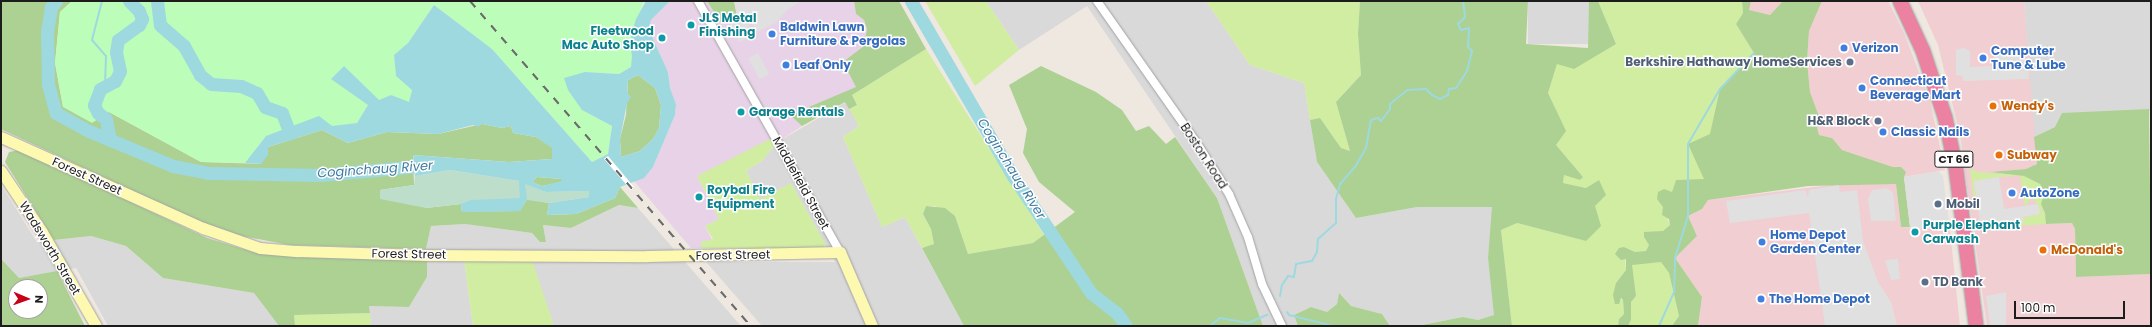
<!DOCTYPE html>
<html>
<head>
<meta charset="utf-8">
<style>
	body { margin:0 }
	#map { position:relative; width:2152px; height:327px; overflow:hidden; background:#efe8e1; font-family:Poppins,sans-serif }
	div>[style] { position:absolute }
	.residential>* { inset:0; background:#dad9d9; transform-origin:0 0 }
	.commercial>* { inset:0; background:#f1ced1 }
	.industrial>* { inset:0; background:#e8d2e7 }
	.grass>* { inset:0; background:#d0eda2 }
	.forest>* { inset:0; background:#acd192 }
	.wetland>* { inset:0; background:#bddecb }
	.park>* { inset:0; background:#bcfdb9 }
	.parking>* { inset:0; background:#e0e0e0; transform-origin:0 0 }
	.water>* { inset:0; background:#9ed9e0 }
	.pier>* { inset:0; background:#fff }
	.stream>* { height:2px; margin:-1px; padding:0 1px; transform-origin:1px; border-radius:1px; background:#9ed9e0 }
	.river>* { height:13px; margin:-6.5px; padding:0 6.5px; transform-origin:6.5px; border-radius:6.5px; background:#9ed9e0 }
	.roads { filter:drop-shadow(0 0 1px #a3a3a3) drop-shadow(0 0 1px #a3a3a3) }
	.street>* { height:8px; margin:-4px; padding:0 4px; transform-origin:4px; border-radius:4px; background:#fff }
	.secondary>* { height:11px; margin:-5.5px; padding:0 5.5px; transform-origin:5.5px; border-radius:5.5px; background:#fef9b0 }
	.highway>* { height:14px; margin:-7px; padding:0 7px; transform-origin:7px; border-radius:7px; background:#ec82a2 }
	.rail>* { height:2px; margin-top:-1px; transform-origin:0; background:repeating-linear-gradient(90deg,#6a6a6a 0 8px,transparent 0 16px) }
	.dots>* { width:11px; height:11px; translate:-50% -50%; box-sizing:border-box; border:2px solid #fff; border-radius:50% }
	span { translate:-50% -50%; white-space:nowrap; text-align:center; line-height:1.15; -webkit-text-stroke:3px #fff; paint-order:stroke }
	.shield-label span { padding:1px 3px; background:#fff; border:1px solid; border-radius:3px; -webkit-text-stroke-width:0 }
	.shield-label { font-size:11px; color:#1c1c1c; font-weight:700 }
	.culture-label { font-size:12px; color:#0d838f; font-weight:700 }
	.left { translate:0 -50%; text-align:left }
	.right { translate:-100% -50%; text-align:right }
	.shop-label { font-size:12px; color:#366cbe; font-weight:700 }
	.service-label { font-size:12px; color:#4e5e75; font-weight:700 }
	.food-label { font-size:12px; color:#c56008; font-weight:700 }
	.street-label { font-size:12px; color:#1c1c1c }
	.water-label { font-size:13px; color:#3e7ba2; font-style:italic }
	.frame { position:absolute; inset:0; border:2px solid #1c1c1c; pointer-events:none }
	.north { position:absolute; left:8px; top:279px; width:40px; height:40px; box-sizing:border-box; background:#fff; border:1px solid #a4a4a4; border-radius:50%; rotate:92deg; font-size:11px; font-weight:700; line-height:16px; text-align:center; color:#1c1c1c }
	.north::after { content:''; display:block; margin:auto; width:14px; height:18px; background:#c80018; clip-path:polygon(50% 0,100% 100%,50% 72%,0 100%) }
	.scale { position:absolute; left:2014px; top:301px; width:111px; height:18px; box-sizing:border-box; border:2px solid #1c1c1c; border-top:0; padding-left:5px; font-size:12px; line-height:14px; white-space:nowrap; color:#1c1c1c; -webkit-text-stroke:3px #fff; paint-order:stroke }
</style>
</head>
<body>
<div id="map">
	<div class="residential">
		<div style="clip-path:polygon(986px 1px,1206px 1px,1250px 65px,1304px 83px,1317px 162px,1356px 218px,1417px 207px,1493px 207px,1488px 258px,1495px 315px,1478px 320px,1463px 317px,1417px 326px,1390px 326px,1382px 314px,1351px 306px,1339px 294px,1337px 304px,1327px 312px,1311px 307px,1294px 315px,1298px 326px,1263px 326px,1217px 198px,1087px 6px,1019px 50px)"></div>
		<div style="left:1528px;top:1px;width:61px;height:43px"></div>
		<div style="clip-path:polygon(2024px 1px,2151px 1px,2151px 125px,2149px 109px,2055px 127px,2034px 137px)"></div>
		<div style="clip-path:polygon(846px 102px,859px 126px,843px 137px,882px 227px,905px 217px,964px 326px,762px 326px,706px 262px,835px 262px,791px 184px,760px 200px,746px 171px,763px 160px,776px 143px)"></div>
		<div style="clip-path:polygon(1px 185px,37px 242px,91px 236px,126px 246px,163px 278px,254px 293px,279px 326px,108px 326px,76px 268px,19px 278px,1px 298px)"></div>
		<div style="clip-path:polygon(619px 205px,638px 208px,741px 326px,554px 326px,531px 260px,464px 260px,473px 326px,371px 326px,369px 306px,409px 307px,427px 277px,426px 249px,431px 226px,465px 224px,532px 233px,540px 242px,546px 242px,543px 225px,571px 228px)"></div>
	</div>
	<div class="commercial">
		<div style="clip-path:polygon(1751px 1px,1783px 1px,1770px 15px,1748px 10px)"></div>
		<div style="clip-path:polygon(1822px 1px,1888px 1px,1904px 33px,1930px 101px,1945px 170px,1904px 177px,1901px 167px,1893px 167px,1842px 150px,1832px 138px,1819px 135px,1817px 127px,1820px 119px,1810px 92px,1807px 61px,1809px 31px)"></div>
		<div style="clip-path:polygon(1918px 1px,2024px 1px,2037px 164px,2026px 169px,1990px 172px,2024px 176px,2040px 184px,2047px 224px,2072px 223px,2075px 229px,2076px 277px,2151px 274px,2151px 326px,1987px 326px,1960px 135px,1938px 45px)"></div>
		<div style="clip-path:polygon(1839px 184px,1896px 184px,1901px 227px,1950px 230px,1960px 326px,1698px 326px,1702px 297px,1675px 258px,1697px 236px,1688px 216px,1702px 209px,1708px 200px)"></div>
	</div>
	<div class="industrial">
		<div style="clip-path:polygon(670px 1px,707px 1px,721px 23px,737px 8px,734px 1px,854px 1px,856px 14px,864px 20px,867px 29px,857px 87px,791px 115px,802px 126px,776px 143px,697px 176px,719px 219px,705px 226px,712px 240px,701px 242px,701px 248px,691px 248px,633px 180px,653px 167px,675px 115px,676px 104px,670px 88px,668px 72px,649px 30px,651px 20px)"></div>
	</div>
	<div class="grass">
		<div style="clip-path:polygon(925px 1px,986px 1px,1019px 50px,975px 86px)"></div>
		<div style="clip-path:polygon(1206px 1px,1360px 1px,1358px 34px,1361px 75px,1336px 102px,1350px 151px,1341px 148px,1320px 118px,1310px 120px,1304px 83px,1250px 65px)"></div>
		<div style="clip-path:polygon(1598px 1px,1742px 1px,1743px 13px,1736px 24px,1754px 53px,1720px 89px,1704px 180px,1676px 180px,1672px 192px,1663px 207px,1670px 225px,1663px 231px,1644px 237px,1649px 245px,1646px 251px,1635px 252px,1624px 247px,1626px 270px,1616px 283px,1619px 300px,1623px 300px,1624px 314px,1619px 319px,1618px 326px,1512px 326px,1501px 230px,1517px 223px,1586px 241px,1599px 180px,1586px 188px,1563px 183px,1564px 175px,1580px 180px,1583px 177px,1556px 145px,1565px 131px,1548px 93px,1557px 64px,1616px 44px)"></div>
		<div style="clip-path:polygon(926px 49px,1044px 235px,1033px 243px,968px 254px,955px 216px,935px 206px,926px 206px,923px 214px,931px 229px,934px 244px,922px 248px,905px 217px,882px 227px,843px 137px,859px 126px,849px 109px,857px 105px,852px 95px)"></div>
		<div style="clip-path:polygon(770px 139px,776px 143px,763px 160px,746px 171px,760px 199px,791px 183px,826px 245px,821px 248px,701px 248px,701px 242px,713px 239px,705px 226px,719px 219px,697px 176px)"></div>
		<div style="clip-path:polygon(1970px 168px,1978px 172px,2024px 176px,2040px 184px,2044px 194px,2042px 210px,2045px 212px,2046px 224px,1977px 229px,1977px 223px,1980px 222px,1989px 221px,1990px 226px,2039px 214px,2038px 204px,2031px 198px,2025px 207px,2020px 176px,1999px 177px,1974px 181px,1978px 210px,1975px 211px)"></div>
		<div style="clip-path:polygon(464px 259px,532px 260px,554px 326px,473px 326px)"></div>
		<div style="clip-path:polygon(1661px 262px,1669px 273px,1679px 316px,1672px 326px,1628px 326px,1631px 320px,1631px 302px,1636px 296px,1631px 264px)"></div>
		<div style="clip-path:polygon(370px 313px,371px 326px,295px 326px,294px 315px)"></div>
	</div>
	<div class="forest">
		<div style="clip-path:polygon(1px 1px,72px 1px,60px 12px,55px 63px,63px 107px,109px 112px,201px 162px,261px 164px,268px 147px,322px 130px,348px 143px,387px 132px,438px 134px,482px 124px,502px 128px,511px 126px,513px 133px,536px 137px,553px 148px,552px 159px,509px 162px,413px 155px,414px 185px,380px 190px,426px 208px,461px 204px,462px 212px,527px 199px,549px 203px,547px 215px,576px 214px,615px 198px,620px 187px,638px 208px,619px 205px,571px 228px,543px 225px,546px 242px,540px 242px,532px 233px,465px 224px,431px 226px,426px 249px,290px 245px,242px 236px,193px 219px,1px 129px)"></div>
		<div style="clip-path:polygon(707px 1px,734px 1px,737px 16px,721px 23px)"></div>
		<div style="clip-path:polygon(854px 1px,899px 1px,926px 49px,852px 95px,857px 105px,849px 109px,845px 102px,802px 126px,790px 115px,856px 87px,843px 62px,864px 46px,867px 29px,864px 20px,856px 14px)"></div>
		<div style="clip-path:polygon(1360px 1px,1528px 1px,1526px 44px,1588px 48px,1589px 1px,1598px 1px,1616px 44px,1574px 69px,1557px 64px,1548px 93px,1566px 131px,1556px 145px,1583px 177px,1580px 180px,1564px 175px,1563px 183px,1586px 188px,1599px 180px,1606px 195px,1595px 206px,1601px 226px,1586px 241px,1517px 223px,1501px 230px,1512px 326px,1417px 326px,1463px 317px,1478px 320px,1494px 315px,1488px 258px,1492px 207px,1417px 207px,1356px 218px,1317px 162px,1310px 120px,1320px 118px,1341px 148px,1350px 151px,1336px 102px,1361px 75px,1358px 34px)"></div>
		<div style="clip-path:polygon(1742px 1px,1751px 1px,1749px 10px,1770px 15px,1783px 1px,1822px 1px,1809px 31px,1807px 61px,1810px 92px,1820px 119px,1817px 127px,1819px 135px,1832px 138px,1842px 150px,1893px 167px,1901px 167px,1906px 172px,1904px 177px,1910px 227px,1901px 227px,1896px 184px,1808px 186px,1708px 200px,1702px 209px,1688px 216px,1697px 236px,1675px 258px,1702px 297px,1698px 326px,1672px 326px,1679px 316px,1669px 273px,1661px 262px,1632px 265px,1636px 296px,1631px 302px,1631px 320px,1628px 326px,1618px 326px,1619px 319px,1624px 314px,1623px 300px,1621px 298px,1619px 304px,1615px 304px,1613px 295px,1616px 283px,1626px 270px,1626px 259px,1621px 260px,1615px 254px,1619px 248px,1624px 247px,1635px 252px,1646px 251px,1649px 245px,1644px 237px,1644px 232px,1663px 231px,1670px 225px,1669px 219px,1662px 215px,1663px 207px,1657px 199px,1658px 192px,1664px 189px,1672px 192px,1676px 180px,1704px 179px,1688px 144px,1710px 134px,1720px 89px,1754px 53px,1736px 24px,1743px 13px)"></div>
		<div style="clip-path:polygon(1041px 66px,1096px 92px,1122px 110px,1136px 131px,1149px 126px,1166px 144px,1175px 137px,1217px 198px,1263px 326px,964px 326px,922px 248px,934px 244px,931px 229px,923px 214px,926px 206px,945px 208px,955px 216px,968px 254px,1033px 243px,1075px 212px,1039px 182px,1023px 153px,1027px 129px,1009px 85px)"></div>
		<div style="clip-path:polygon(638px 75px,655px 88px,661px 105px,659px 128px,653px 139px,640px 151px,621px 157px,620px 139px,626px 115px,628px 80px)"></div>
		<div style="clip-path:polygon(2149px 109px,2151px 274px,2076px 277px,2075px 229px,2072px 223px,2046px 224px,2045px 213px,2041px 204px,2044px 194px,2040px 184px,2024px 176px,1990px 172px,2026px 169px,2037px 164px,2034px 137px,2055px 127px,2062px 113px)"></div>
		<div style="clip-path:polygon(20px 150px,207px 238px,256px 253px,288px 256px,427px 260px,427px 277px,409px 307px,369px 306px,370px 313px,294px 315px,295px 326px,279px 326px,254px 293px,163px 278px,126px 246px,91px 236px,54px 240px,5px 162px,9px 152px)"></div>
		<div style="clip-path:polygon(537px 177px,562px 179px,562px 182px,542px 186px,532px 182px)"></div>
		<div style="clip-path:polygon(evenodd,1px 259px,19px 278px,57px 271px,85px 326px,1px 326px,1px 259px,16px 287px,40px 287px,40px 311px,16px 311px,16px 287px)"></div>
		<div style="clip-path:polygon(1339px 293px,1351px 306px,1382px 314px,1390px 326px,1298px 326px,1294px 315px,1311px 307px,1327px 312px,1337px 304px)"></div>
	</div>
	<div class="wetland">
		<div style="clip-path:polygon(450px 170px,519px 181px,546px 192px,589px 191px,589px 197px,549px 203px,527px 200px,520px 211px,462px 212px,461px 204px,426px 208px,380px 199px,380px 190px,414px 185px,415px 176px)"></div>
	</div>
	<div class="park">
		<div style="clip-path:polygon(72px 1px,646px 1px,643px 3px,630px 45px,633px 56px,631px 67px,619px 74px,585px 72px,582px 110px,612px 126px,608px 154px,592px 162px,492px 49px,434px 5px,408px 43px,394px 55px,396px 76px,412px 90px,409px 103px,391px 95px,368px 105px,357px 123px,266px 136px,245px 163px,201px 162px,109px 112px,92px 123px,63px 107px,55px 63px,60px 12px)"></div>
	</div>
	<div class="parking">
		<div style="clip-path:polygon(734px 1px,802px 1px,788px 9px,775px 23px,757px 32px,752px 23px,748px 25px,754px 36px,739px 42px,729px 21px,737px 16px)"></div>
		<div style="clip-path:polygon(1964px 48px,1970px 51px,1970px 67px,1994px 66px,1994px 51px,2018px 51px,2027px 61px,2029px 79px,1963px 81px,1962px 76px,1956px 75px,1956px 50px)"></div>
		<div style="left:758px;top:53px;width:24px;height:11px;rotate:62deg"></div>
		<div style="clip-path:polygon(1938px 171px,1943px 176px,1950px 230px,1910px 227px,1904px 177px)"></div>
		<div style="clip-path:polygon(1999px 177px,2004px 209px,2038px 204px,2040px 214px,2023px 217px,2023px 223px,1990px 226px,1989px 221px,1980px 222px,1974px 181px)"></div>
		<div style="clip-path:polygon(1839px 185px,1840px 192px,1857px 190px,1863px 241px,1878px 282px,1891px 302px,1897px 326px,1825px 326px,1809px 213px,1730px 223px,1726px 201px,1805px 190px,1808px 197px,1809px 190px)"></div>
		<div style="clip-path:polygon(1886px 188px,1893px 192px,1896px 221px,1871px 221px,1868px 199px,1872px 190px)"></div>
		<div style="clip-path:polygon(1898px 259px,1900px 279px,1891px 280px,1885px 260px)"></div>
		<div style="clip-path:polygon(2006px 292px,2006px 326px,1990px 326px,1986px 296px)"></div>
	</div>
	<div class="water">
		<div style="clip-path:polygon(evenodd,646px 1px,670px 1px,651px 20px,649px 30px,668px 72px,670px 88px,676px 104px,675px 115px,653px 167px,644px 178px,620px 187px,615px 198px,576px 214px,547px 215px,549px 203px,589px 197px,589px 191px,546px 192px,525px 184px,527px 199px,520px 211px,462px 212px,461px 204px,471px 200px,520px 198px,519px 181px,450px 170px,415px 176px,413px 155px,509px 162px,552px 159px,552px 148px,536px 137px,513px 133px,511px 126px,502px 128px,482px 124px,478px 127px,473px 125px,438px 134px,387px 132px,348px 143px,322px 130px,268px 147px,268px 155px,261px 164px,245px 163px,266px 136px,319px 116px,332px 126px,357px 123px,368px 105px,331px 79px,344px 66px,379px 100px,391px 95px,409px 102px,412px 90px,396px 76px,394px 55px,408px 43px,434px 5px,492px 49px,592px 162px,608px 154px,612px 126px,582px 110px,568px 90px,564px 78px,585px 72px,619px 74px,631px 67px,632px 56px,630px 45px,632px 33px,636px 19px,646px 1px,638px 75px,655px 88px,661px 105px,659px 128px,653px 139px,640px 151px,621px 157px,620px 139px,627px 103px,631px 97px,627px 92px,628px 80px,638px 75px,646px 1px,537px 177px,561px 179px,562px 181px,542px 186px,532px 182px,537px 177px)"></div>
	</div>
	<div class="pier">
		<div style="clip-path:polygon(608px 156px,634px 187px,631px 190px,604px 159px)"></div>
	</div>
	<div class="stream">
		<div style="left:102px;top:1px;width:40px;rotate:104.4deg"></div>
		<div style="left:92px;top:40px;width:21px;rotate:49deg"></div>
		<div style="left:106px;top:56px;width:30px;rotate:92deg"></div>
		<div style="left:1280px;top:296px;width:11px;rotate:-80deg"></div>
		<div style="left:1282px;top:285px;width:11px;rotate:-56deg"></div>
		<div style="left:1288px;top:276px;width:6px;rotate:9deg"></div>
		<div style="left:1294px;top:277px;width:13px;rotate:-81deg"></div>
		<div style="left:1296px;top:264px;width:16px;rotate:-11deg"></div>
		<div style="left:1312px;top:261px;width:10px;rotate:-61deg"></div>
		<div style="left:1317px;top:252px;width:13px;rotate:-86deg"></div>
		<div style="left:1318px;top:239px;width:24px;rotate:-42deg"></div>
		<div style="left:1336px;top:223px;width:24px;rotate:-90deg"></div>
		<div style="left:1336px;top:199px;width:16px;rotate:-75deg"></div>
		<div style="left:1340px;top:184px;width:23px;rotate:-49deg"></div>
		<div style="left:1355px;top:167px;width:22px;rotate:-60deg"></div>
		<div style="left:1366px;top:148px;width:28px;rotate:-80deg"></div>
		<div style="left:1371px;top:120px;width:7px;rotate:-16deg"></div>
		<div style="left:1378px;top:118px;width:4px;rotate:45deg"></div>
		<div style="left:1381px;top:121px;width:15px;rotate:-53deg"></div>
		<div style="left:1390px;top:109px;width:5px;rotate:-90deg"></div>
		<div style="left:1390px;top:104px;width:22px;rotate:-39deg"></div>
		<div style="left:1407px;top:90px;width:19px;rotate:-3deg"></div>
		<div style="left:1426px;top:89px;width:8px;rotate:45deg"></div>
		<div style="left:1432px;top:95px;width:9px;rotate:27deg"></div>
		<div style="left:1440px;top:99px;width:9px;rotate:-27deg"></div>
		<div style="left:1448px;top:95px;width:6px;rotate:-81deg"></div>
		<div style="left:1449px;top:89px;width:7px;rotate:-8deg"></div>
		<div style="left:1456px;top:88px;width:20px;rotate:-57deg"></div>
		<div style="left:1467px;top:71px;width:21px;rotate:-76deg"></div>
		<div style="left:1472px;top:51px;width:6px;rotate:-135deg"></div>
		<div style="left:1468px;top:47px;width:19px;rotate:-87deg"></div>
		<div style="left:1469px;top:28px;width:8px;rotate:166deg"></div>
		<div style="left:1461px;top:30px;width:7px;rotate:-117deg"></div>
		<div style="left:1458px;top:24px;width:10px;rotate:-45deg"></div>
		<div style="left:1465px;top:17px;width:16px;rotate:-97deg"></div>
		<div style="left:1287px;top:312px;width:4px;rotate:56deg"></div>
		<div style="left:1289px;top:315px;width:45px;rotate:14deg"></div>
		<div style="left:1210px;top:326px;width:13px;rotate:-39deg"></div>
		<div style="left:1220px;top:318px;width:28px;rotate:10deg"></div>
		<div style="left:1248px;top:323px;width:21px;rotate:-23deg"></div>
		<div style="left:1659px;top:326px;width:37px;rotate:-66deg"></div>
		<div style="left:1674px;top:292px;width:34px;rotate:-88deg"></div>
		<div style="left:1675px;top:258px;width:44px;rotate:-72.8deg"></div>
		<div style="left:1688px;top:216px;width:72px;rotate:-90deg"></div>
		<div style="left:1688px;top:144px;width:64px;rotate:-59.8deg"></div>
		<div style="left:1720px;top:89px;width:50px;rotate:-46.6deg"></div>
	</div>
	<div class="river">
		<div style="left:56px;top:1px;width:8px;rotate:130deg"></div>
		<div style="left:51px;top:7px;width:25px;rotate:99deg"></div>
		<div style="left:47px;top:32px;width:52px;rotate:88.9deg"></div>
		<div style="left:48px;top:84px;width:30px;rotate:75deg"></div>
		<div style="left:56px;top:113px;width:38px;rotate:29deg"></div>
		<div style="left:89px;top:131px;width:91px;rotate:22.6deg"></div>
		<div style="left:173px;top:166px;width:36px;rotate:11deg"></div>
		<div style="left:208px;top:173px;width:113px;rotate:1deg"></div>
		<div style="left:321px;top:175px;width:110px;rotate:-5.2deg"></div>
		<div style="left:157px;top:1px;width:24px;rotate:83deg"></div>
		<div style="left:160px;top:25px;width:32px;rotate:41deg"></div>
		<div style="left:184px;top:46px;width:33px;rotate:61deg"></div>
		<div style="left:200px;top:75px;width:14px;rotate:39deg"></div>
		<div style="left:211px;top:84px;width:30px;rotate:4deg"></div>
		<div style="left:241px;top:86px;width:17px;rotate:24deg"></div>
		<div style="left:257px;top:93px;width:16px;rotate:60deg"></div>
		<div style="left:265px;top:107px;width:18px;rotate:19deg"></div>
		<div style="left:282px;top:113px;width:22px;rotate:69deg"></div>
		<div style="left:911px;top:1px;width:203px;rotate:59.8deg"></div>
		<div style="left:1013px;top:176px;width:141px;rotate:56.3deg"></div>
		<div style="left:1091px;top:293px;width:33px;rotate:38deg"></div>
		<div style="left:1117px;top:313px;width:16px;rotate:55deg"></div>
		<div style="left:110px;top:140px;width:21px;rotate:-101deg"></div>
		<div style="left:106px;top:119px;width:10px;rotate:-143deg"></div>
		<div style="left:98px;top:113px;width:9px;rotate:-117deg"></div>
		<div style="left:94px;top:105px;width:17px;rotate:-69deg"></div>
		<div style="left:100px;top:89px;width:17px;rotate:-28deg"></div>
		<div style="left:115px;top:81px;width:11px;rotate:-63deg"></div>
		<div style="left:120px;top:71px;width:19px;rotate:-102deg"></div>
		<div style="left:116px;top:52px;width:12px;rotate:-81deg"></div>
		<div style="left:118px;top:40px;width:26px;rotate:-36deg"></div>
		<div style="left:139px;top:25px;width:7px;rotate:-63deg"></div>
		<div style="left:142px;top:19px;width:9px;rotate:-111deg"></div>
		<div style="left:139px;top:11px;width:14px;rotate:-135deg"></div>
	</div>
	<div class="roads">
		<div class="street">
			<div style="left:698px;top:1px;width:288px;rotate:60.5deg"></div>
			<div style="left:1097px;top:1px;width:172px;rotate:54.9deg"></div>
			<div style="left:1196px;top:142px;width:62px;rotate:57.6deg"></div>
			<div style="left:1229px;top:194px;width:47px;rotate:66.2deg"></div>
			<div style="left:1248px;top:237px;width:49px;rotate:73.4deg"></div>
			<div style="left:1262px;top:284px;width:47px;rotate:64.5deg"></div>
		</div>
		<div class="secondary">
			<div style="left:1px;top:137px;width:222px;rotate:24.3deg"></div>
			<div style="left:203px;top:228px;width:60px;rotate:19.3deg"></div>
			<div style="left:260px;top:248px;width:38px;rotate:5deg"></div>
			<div style="left:298px;top:251px;width:127px;rotate:1.8deg"></div>
			<div style="left:425px;top:255px;width:222px;rotate:0.3deg"></div>
			<div style="left:647px;top:256px;width:193px;rotate:-1.2deg"></div>
			<div style="left:840px;top:252px;width:81px;rotate:66.6deg"></div>
			<div style="left:1px;top:171px;width:73px;rotate:56.1deg"></div>
			<div style="left:42px;top:232px;width:108px;rotate:60.1deg"></div>
		</div>
		<div class="highway">
			<div style="left:1900px;top:1px;width:55px;rotate:65.3deg"></div>
			<div style="left:1923px;top:51px;width:70px;rotate:71.6deg"></div>
			<div style="left:1945px;top:117px;width:53px;rotate:78.1deg"></div>
			<div style="left:1956px;top:169px;width:158px;rotate:82.7deg"></div>
		</div>
	</div>
	<div class="rail">
		<div style="left:470px;top:1px;width:430px;rotate:49.2deg"></div>
	</div>
	<div class="dots">
		<div style="left:691px;top:25px;background:#0f9aa8"></div>
		<div style="left:772px;top:34px;background:#3f7fe0"></div>
		<div style="left:662px;top:38px;background:#0f9aa8"></div>
		<div style="left:1844px;top:48px;background:#3f7fe0"></div>
		<div style="left:1983px;top:58px;background:#3f7fe0"></div>
		<div style="left:1850px;top:62px;background:#5c6f8a"></div>
		<div style="left:786px;top:65px;background:#3f7fe0"></div>
		<div style="left:1862px;top:88px;background:#3f7fe0"></div>
		<div style="left:1993px;top:106px;background:#e8710a"></div>
		<div style="left:741px;top:112px;background:#0f9aa8"></div>
		<div style="left:1878px;top:121px;background:#5c6f8a"></div>
		<div style="left:1883px;top:132px;background:#3f7fe0"></div>
		<div style="left:1999px;top:155px;background:#e8710a"></div>
		<div style="left:2012px;top:193px;background:#3f7fe0"></div>
		<div style="left:699px;top:197px;background:#0f9aa8"></div>
		<div style="left:1938px;top:204px;background:#5c6f8a"></div>
		<div style="left:1915px;top:232px;background:#0f9aa8"></div>
		<div style="left:1762px;top:242px;background:#3f7fe0"></div>
		<div style="left:2043px;top:250px;background:#e8710a"></div>
		<div style="left:1925px;top:282px;background:#5c6f8a"></div>
		<div style="left:1761px;top:299px;background:#3f7fe0"></div>
	</div>
	<div class="shield-label">
		<span style="left:1954px;top:159px">CT 66</span>
	</div>
	<div class="culture-label">
		<span class="left" style="left:699px;top:25px">JLS Metal<br>Finishing</span>
		<span class="right" style="left:654px;top:38px">Fleetwood<br>Mac Auto Shop</span>
		<span class="left" style="left:749px;top:112px">Garage Rentals</span>
		<span class="left" style="left:707px;top:197px">Roybal Fire<br>Equipment</span>
		<span class="left" style="left:1923px;top:232px">Purple Elephant<br>Carwash</span>
	</div>
	<div class="shop-label">
		<span class="left" style="left:780px;top:34px">Baldwin Lawn<br>Furniture &amp; Pergolas</span>
		<span class="left" style="left:1852px;top:48px">Verizon</span>
		<span class="left" style="left:1991px;top:58px">Computer<br>Tune &amp; Lube</span>
		<span class="left" style="left:794px;top:65px">Leaf Only</span>
		<span class="left" style="left:1870px;top:88px">Connecticut<br>Beverage Mart</span>
		<span class="left" style="left:1891px;top:132px">Classic Nails</span>
		<span class="left" style="left:2020px;top:193px">AutoZone</span>
		<span class="left" style="left:1770px;top:242px">Home Depot<br>Garden Center</span>
		<span class="left" style="left:1769px;top:299px">The Home Depot</span>
	</div>
	<div class="service-label">
		<span class="right" style="left:1842px;top:62px">Berkshire Hathaway HomeServices</span>
		<span class="right" style="left:1870px;top:121px">H&amp;R Block</span>
		<span class="left" style="left:1946px;top:204px">Mobil</span>
		<span class="left" style="left:1933px;top:282px">TD Bank</span>
	</div>
	<div class="food-label">
		<span class="left" style="left:2001px;top:106px">Wendy's</span>
		<span class="left" style="left:2007px;top:155px">Subway</span>
		<span class="left" style="left:2051px;top:250px">McDonald's</span>
	</div>
	<div class="street-label">
		<span style="left:1204px;top:156px;rotate:57deg">Boston Road</span>
		<span style="left:87px;top:176px;rotate:24deg">Forest Street</span>
		<span style="left:801px;top:183px;rotate:61deg">Middlefield Street</span>
		<span style="left:50px;top:248px;rotate:59deg">Wadsworth Street</span>
		<span style="left:409px;top:254px;rotate:1deg">Forest Street</span>
		<span style="left:733px;top:255px;rotate:-1deg">Forest Street</span>
	</div>
	<div class="water-label">
		<span style="left:1011px;top:169px;rotate:58deg">Coginchaug River</span>
		<span style="left:375px;top:170px;rotate:-4deg">Coginchaug River</span>
	</div>
	<div class="frame"></div>
	<div class="north">N</div>
	<div class="scale">100 m</div>
</div>
</body>
</html>
